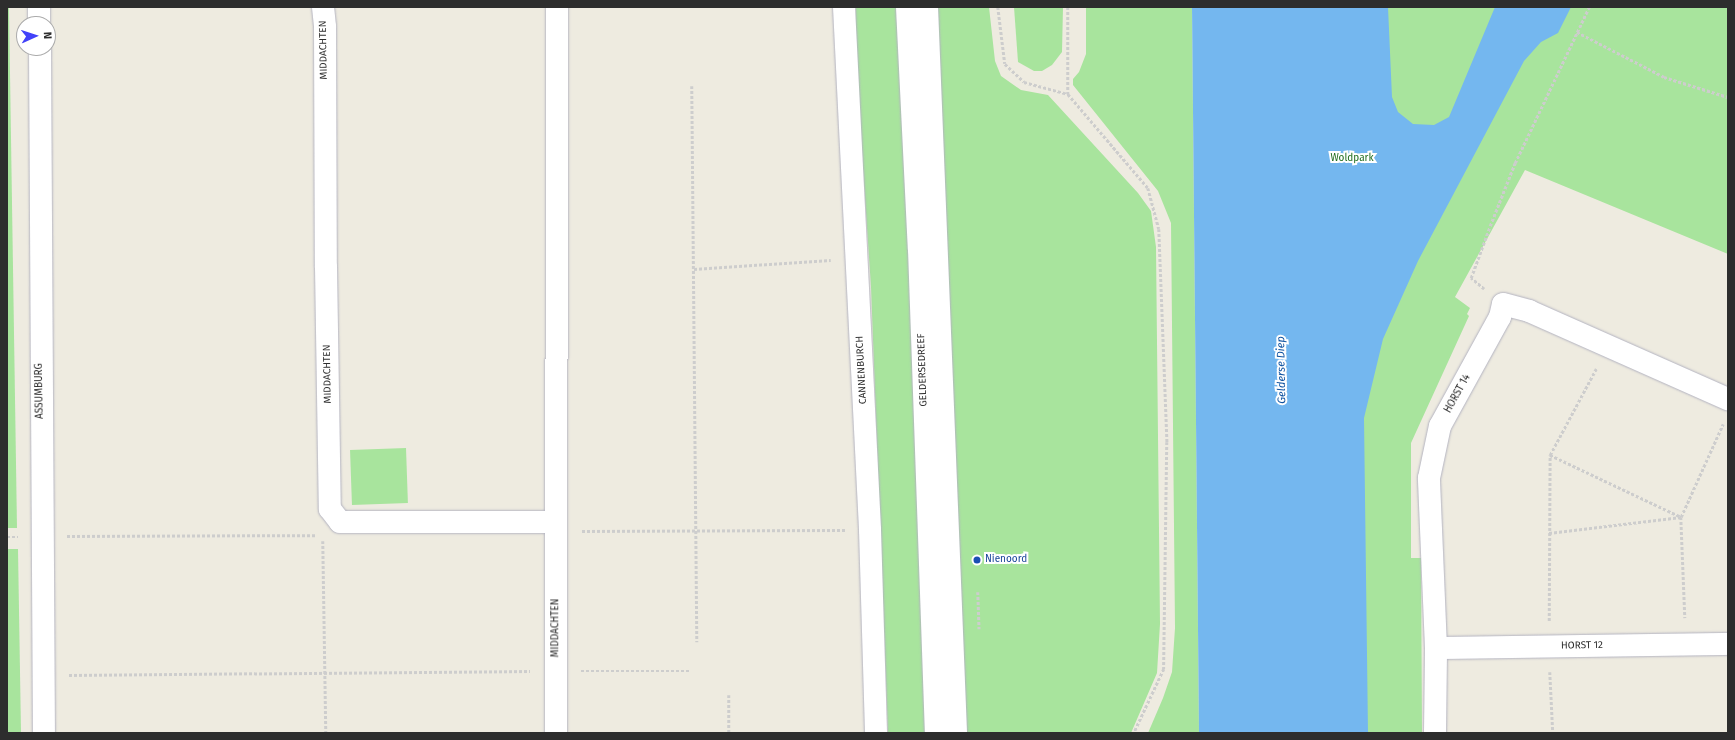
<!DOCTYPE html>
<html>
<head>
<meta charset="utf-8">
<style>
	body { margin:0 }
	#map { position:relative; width:1735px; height:740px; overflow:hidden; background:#eeebe0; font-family:"Fira Sans",sans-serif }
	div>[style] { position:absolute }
	.green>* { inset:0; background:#a8e49d; transform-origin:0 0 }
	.water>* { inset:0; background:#74b7ef }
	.path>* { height:2.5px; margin-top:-1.25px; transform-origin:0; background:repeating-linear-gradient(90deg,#cdcdcd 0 3px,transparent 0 5px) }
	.roads { filter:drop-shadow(0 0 1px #b3b3c0) drop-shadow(0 0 1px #b3b3c0) }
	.street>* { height:22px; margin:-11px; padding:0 11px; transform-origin:11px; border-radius:11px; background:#fff }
	.secondary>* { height:22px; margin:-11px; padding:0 11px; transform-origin:11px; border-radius:11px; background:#fff }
	.dots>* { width:11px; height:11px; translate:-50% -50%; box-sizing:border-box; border:2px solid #fff; border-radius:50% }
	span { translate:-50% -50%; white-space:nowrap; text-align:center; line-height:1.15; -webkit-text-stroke:4px #fff; paint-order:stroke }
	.street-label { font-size:10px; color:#2d2d2d }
	.park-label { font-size:10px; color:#1d6c1b }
	.transit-label { font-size:10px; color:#164399 }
	.left { translate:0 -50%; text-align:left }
	.water-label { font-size:11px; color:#0e52a0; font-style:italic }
	.frame { position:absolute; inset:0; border:8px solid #2d2d2d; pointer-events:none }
	.north { position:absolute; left:16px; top:16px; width:40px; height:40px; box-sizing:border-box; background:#fff; border:1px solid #ababab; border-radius:50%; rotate:87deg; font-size:11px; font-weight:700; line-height:16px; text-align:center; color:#2d2d2d }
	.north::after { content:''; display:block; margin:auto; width:14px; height:18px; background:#4242f9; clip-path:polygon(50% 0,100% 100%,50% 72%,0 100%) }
</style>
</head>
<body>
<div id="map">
	<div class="green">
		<div style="clip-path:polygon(7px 7px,9px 7px,17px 528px,7px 528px)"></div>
		<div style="clip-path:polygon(856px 7px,896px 7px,914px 310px,933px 733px,888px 733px,871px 287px,854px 34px)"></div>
		<div style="clip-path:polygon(934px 7px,989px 7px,995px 61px,1001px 76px,1021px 90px,1048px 95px,1138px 193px,1151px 211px,1156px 247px,1160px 624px,1157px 673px,1131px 733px,961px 733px)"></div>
		<div style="clip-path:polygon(1014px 7px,1063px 7px,1062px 52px,1052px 65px,1042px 71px,1034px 71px,1018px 62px)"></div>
		<div style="clip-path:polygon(1086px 7px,1192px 7px,1199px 733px,1148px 733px,1163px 698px,1172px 672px,1175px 628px,1171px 223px,1158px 191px,1073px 85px,1073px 79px,1079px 72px,1086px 54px)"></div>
		<div style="clip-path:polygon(1199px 7px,1728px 7px,1728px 254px,1525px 170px,1455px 297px,1470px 308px,1467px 314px,1469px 316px,1411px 443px,1411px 558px,1421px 558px,1422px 733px,1205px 733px)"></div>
		<div style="left:406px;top:448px;width:55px;height:56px;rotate:88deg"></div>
		<div style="clip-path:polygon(7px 549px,18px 549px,21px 733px,7px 733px)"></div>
	</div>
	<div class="water">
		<div style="clip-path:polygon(1192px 7px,1388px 7px,1392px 97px,1398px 112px,1413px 124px,1434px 125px,1449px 117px,1495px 7px,1571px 7px,1558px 33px,1541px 42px,1524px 61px,1418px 261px,1383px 339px,1364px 418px,1368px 733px,1199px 733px)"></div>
	</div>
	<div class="path">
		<div style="left:998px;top:7px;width:57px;rotate:83deg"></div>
		<div style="left:1005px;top:64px;width:26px;rotate:43deg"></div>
		<div style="left:1024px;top:82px;width:46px;rotate:15.3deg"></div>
		<div style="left:1068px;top:7px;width:87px;rotate:90deg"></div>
		<div style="left:1068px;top:94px;width:123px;rotate:49.6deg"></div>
		<div style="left:1148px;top:188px;width:42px;rotate:75deg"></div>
		<div style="left:1159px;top:229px;width:213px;rotate:87.8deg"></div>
		<div style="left:1167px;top:442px;width:227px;rotate:90.8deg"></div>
		<div style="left:1164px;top:669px;width:71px;rotate:115.1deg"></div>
		<div style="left:1577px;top:32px;width:98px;rotate:27.3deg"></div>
		<div style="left:1664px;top:77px;width:67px;rotate:17.4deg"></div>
		<div style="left:692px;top:86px;width:556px;rotate:89.48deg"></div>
		<div style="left:694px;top:269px;width:137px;rotate:-3.8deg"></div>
		<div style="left:1484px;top:289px;width:17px;rotate:-140deg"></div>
		<div style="left:1471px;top:278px;width:55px;rotate:-69.9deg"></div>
		<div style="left:1490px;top:226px;width:68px;rotate:-68.4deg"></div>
		<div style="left:1515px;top:163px;width:173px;rotate:-64.6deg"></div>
		<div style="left:1550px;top:455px;width:145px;rotate:25.3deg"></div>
		<div style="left:1681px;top:517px;width:102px;rotate:-65.7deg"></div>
		<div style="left:582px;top:531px;width:263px;rotate:-0.2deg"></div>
		<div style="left:1549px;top:533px;width:133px;rotate:-6.9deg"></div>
		<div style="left:1681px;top:517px;width:101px;rotate:87.7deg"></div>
		<div style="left:67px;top:536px;width:249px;rotate:-0.2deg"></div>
		<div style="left:7px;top:537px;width:11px"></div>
		<div style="left:323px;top:541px;width:192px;rotate:89.1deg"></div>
		<div style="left:978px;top:592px;width:37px;rotate:88deg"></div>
		<div style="left:1549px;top:621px;width:166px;rotate:-89.7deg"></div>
		<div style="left:1550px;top:455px;width:98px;rotate:-61.9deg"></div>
		<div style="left:581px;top:671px;width:110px"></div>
		<div style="left:1550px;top:672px;width:61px;rotate:87.2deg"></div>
		<div style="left:69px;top:675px;width:461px;rotate:-0.5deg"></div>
		<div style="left:729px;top:695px;width:38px;rotate:90deg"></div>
	</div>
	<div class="roads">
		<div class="street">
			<div style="left:39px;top:7px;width:17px;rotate:90deg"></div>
			<div style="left:323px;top:7px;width:20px;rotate:84deg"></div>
			<div style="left:325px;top:27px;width:240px;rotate:89.8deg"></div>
			<div style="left:326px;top:267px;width:242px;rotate:89.1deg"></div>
			<div style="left:330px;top:509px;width:16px;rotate:52deg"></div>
			<div style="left:340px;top:522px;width:216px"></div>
			<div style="left:844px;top:7px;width:524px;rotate:87.15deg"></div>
			<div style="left:870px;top:530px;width:203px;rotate:88.3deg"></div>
			<div style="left:40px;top:48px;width:685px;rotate:89.67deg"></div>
			<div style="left:1436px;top:648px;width:292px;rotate:-0.8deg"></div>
			<div style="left:556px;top:733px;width:726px;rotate:-89.92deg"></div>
			<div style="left:1435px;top:733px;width:85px;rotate:-89.3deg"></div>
			<div style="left:1436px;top:648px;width:170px;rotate:-92.4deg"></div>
			<div style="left:1429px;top:478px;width:53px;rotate:-78.1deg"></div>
			<div style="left:1440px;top:426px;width:124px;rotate:-61.2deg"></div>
			<div style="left:1500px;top:317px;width:13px;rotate:-77deg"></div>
			<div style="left:1503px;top:304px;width:27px;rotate:15deg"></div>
			<div style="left:1529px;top:311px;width:218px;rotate:23.9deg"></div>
		</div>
		<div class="secondary">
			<div style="left:907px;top:7px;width:242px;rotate:87.2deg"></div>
			<div style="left:919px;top:249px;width:484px;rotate:88deg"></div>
			<div style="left:927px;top:7px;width:727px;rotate:87.71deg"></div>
		</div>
	</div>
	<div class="dots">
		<div style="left:977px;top:560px;background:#1a4fb4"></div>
	</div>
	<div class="street-label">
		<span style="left:324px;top:50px;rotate:-91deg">MIDDACHTEN</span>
		<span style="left:862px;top:370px;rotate:-93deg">CANNENBURCH</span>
		<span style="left:923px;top:370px;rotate:-92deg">GELDERSEDREEF</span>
		<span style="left:328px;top:374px;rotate:-91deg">MIDDACHTEN</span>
		<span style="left:40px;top:391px;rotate:-91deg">ASSUMBURG</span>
		<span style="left:1458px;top:394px;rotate:-61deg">HORST 14</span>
		<span style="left:556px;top:628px;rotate:-90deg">MIDDACHTEN</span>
		<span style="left:1582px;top:646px;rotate:-1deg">HORST 12</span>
	</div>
	<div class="park-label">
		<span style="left:1352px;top:159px">Woldpark</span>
	</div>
	<div class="transit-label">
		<span class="left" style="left:985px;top:560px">Nienoord</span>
	</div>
	<div class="water-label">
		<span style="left:1282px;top:370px;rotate:-91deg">Gelderse Diep</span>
	</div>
	<div class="frame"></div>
	<div class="north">N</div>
</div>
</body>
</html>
